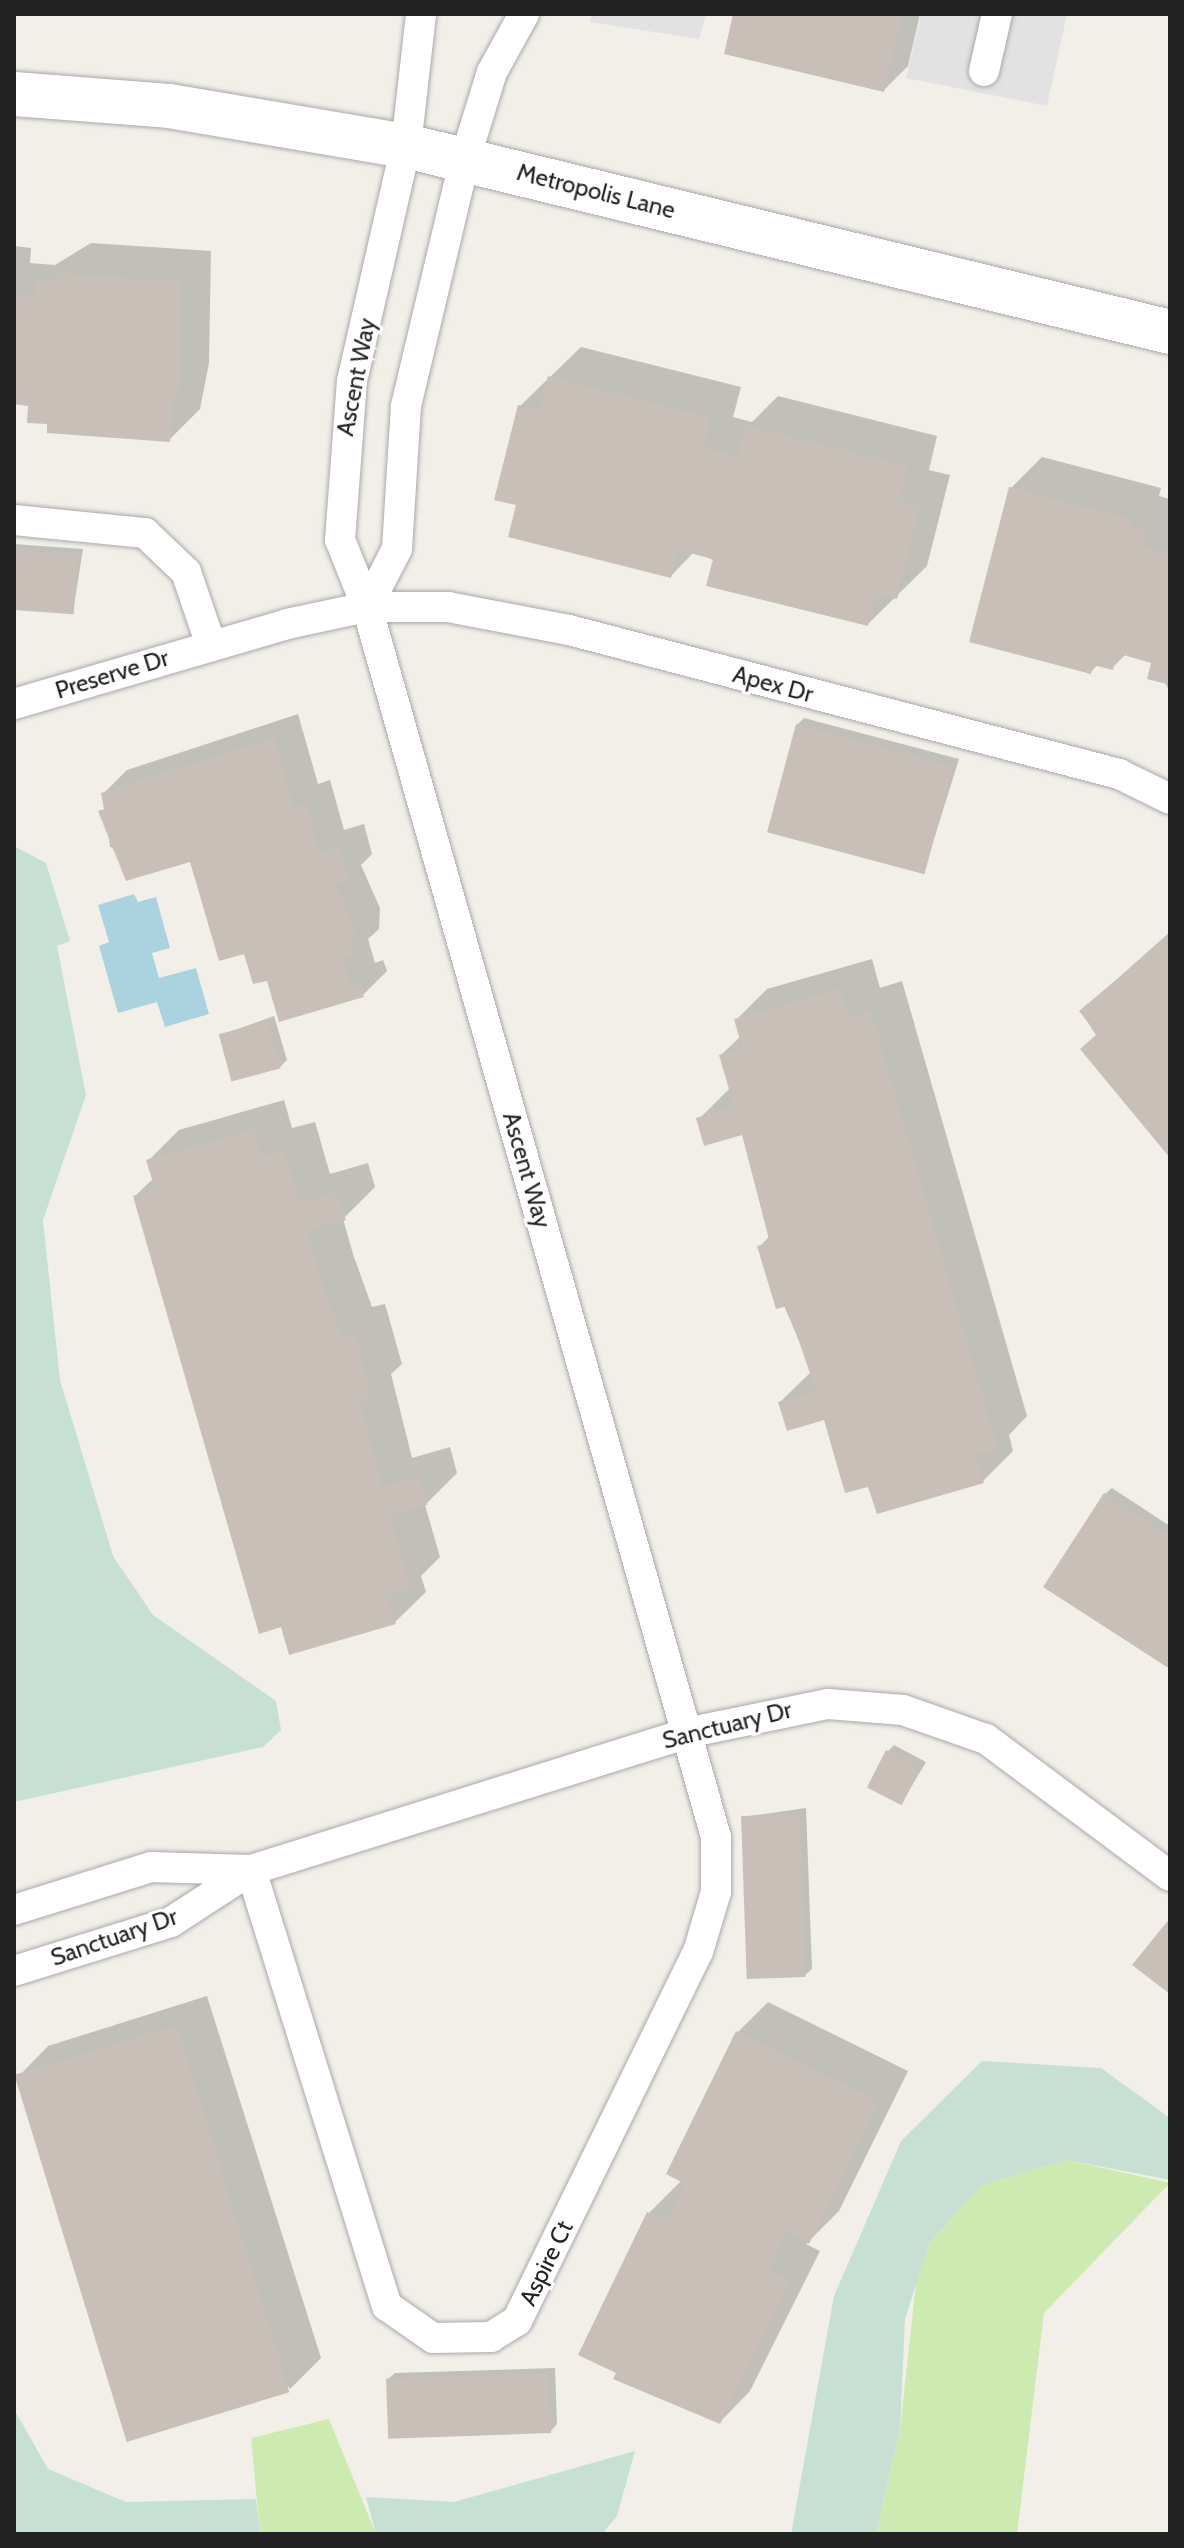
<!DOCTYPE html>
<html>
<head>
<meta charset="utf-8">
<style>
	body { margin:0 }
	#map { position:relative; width:1184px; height:2548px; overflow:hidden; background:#f2efe9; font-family:Cabin,sans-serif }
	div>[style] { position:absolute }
	.grass>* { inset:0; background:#cdebb0 }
	.wetland>* { inset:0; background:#c6e0d4 }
	.parking>* { inset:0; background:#e2e2e2 }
	.water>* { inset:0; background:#aad3df }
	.shadow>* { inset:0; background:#0003 }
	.building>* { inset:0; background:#c7bfb8; transform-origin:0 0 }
	.roads { filter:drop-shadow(0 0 2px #a9a9a9) drop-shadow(0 0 2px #a9a9a9) }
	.service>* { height:30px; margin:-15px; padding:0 15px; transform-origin:15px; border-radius:15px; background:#fff }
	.minor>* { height:44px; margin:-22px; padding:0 22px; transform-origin:22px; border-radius:22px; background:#fff }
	span { translate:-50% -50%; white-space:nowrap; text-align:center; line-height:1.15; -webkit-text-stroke:6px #fff; paint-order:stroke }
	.street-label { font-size:24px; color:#222 }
	.frame { position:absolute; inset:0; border:16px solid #222; pointer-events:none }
</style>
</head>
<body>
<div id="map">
	<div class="grass">
		<div style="clip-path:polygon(1067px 2160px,1170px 2183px,1044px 2313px,1017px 2534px,876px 2534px,900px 2429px,916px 2283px,929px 2244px,982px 2185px)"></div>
		<div style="clip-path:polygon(329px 2419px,376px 2534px,260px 2534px,251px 2438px)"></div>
	</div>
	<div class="wetland">
		<div style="clip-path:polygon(14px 846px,46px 863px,70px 941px,57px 946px,86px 1095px,43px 1220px,60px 1380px,113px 1556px,153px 1615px,276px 1701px,281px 1730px,263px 1747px,14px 1802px)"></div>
		<div style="clip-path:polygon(982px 2061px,1101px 2068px,1170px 2118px,1170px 2180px,1067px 2160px,982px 2185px,929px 2244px,905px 2319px,900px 2429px,876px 2534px,791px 2534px,834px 2296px,901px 2141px)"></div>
		<div style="clip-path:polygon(14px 2409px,48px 2469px,126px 2502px,256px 2499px,260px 2534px,14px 2534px)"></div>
		<div style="clip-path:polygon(635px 2451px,617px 2516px,602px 2534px,376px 2534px,366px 2497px,454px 2502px)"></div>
	</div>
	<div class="parking">
		<div style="clip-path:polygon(592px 14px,706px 14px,699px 39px,590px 22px)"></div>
		<div style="clip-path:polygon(921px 14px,1067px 14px,1047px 106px,906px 78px)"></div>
	</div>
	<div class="water">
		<div style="clip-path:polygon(134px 894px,138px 902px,156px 897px,170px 948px,152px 953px,159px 978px,196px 968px,209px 1014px,165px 1027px,157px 1002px,118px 1013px,99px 946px,109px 942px,98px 905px)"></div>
	</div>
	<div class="shadow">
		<div style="clip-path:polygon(735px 14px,920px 14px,908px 66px,884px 90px)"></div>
		<div style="clip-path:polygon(91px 243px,211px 251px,209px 363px,200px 409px,169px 440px,50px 422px,30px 404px,14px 402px,14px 246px,31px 248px,30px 263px,55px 265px)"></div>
		<div style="clip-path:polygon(581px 347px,741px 387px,733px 417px,752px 422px,778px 396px,937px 436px,929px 470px,950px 475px,927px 566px,868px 624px,694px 552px,671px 576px,518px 504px,520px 406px)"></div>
		<div style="clip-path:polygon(1042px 457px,1161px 488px,1159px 496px,1170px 499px,1170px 692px,1153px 661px,1126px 654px,1112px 668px,1098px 664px,1091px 672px,1011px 488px)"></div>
		<div style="clip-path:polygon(14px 544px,83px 549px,73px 612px,14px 608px)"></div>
		<div style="clip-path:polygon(298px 714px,318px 784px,330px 780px,344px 830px,364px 824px,372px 854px,361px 865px,380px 908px,379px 929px,368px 939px,375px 963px,383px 960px,387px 971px,363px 995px,269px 978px,191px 860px,110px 847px,103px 794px,127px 770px)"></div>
		<div style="clip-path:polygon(804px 718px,959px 759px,924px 871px,797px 725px)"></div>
		<div style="clip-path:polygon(1170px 932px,1170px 1155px,1081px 1011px)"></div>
		<div style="clip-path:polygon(872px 959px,880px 988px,902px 981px,1027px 1416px,1009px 1435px,1013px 1451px,983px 1481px,870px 1484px,826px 1418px,780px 1402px,812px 1371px,759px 1247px,770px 1236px,744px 1132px,699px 1119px,731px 1087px,721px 1055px,741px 1036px,736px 1020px,767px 989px)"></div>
		<div style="clip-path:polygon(274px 1016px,287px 1060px,280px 1067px,221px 1035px)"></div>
		<div style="clip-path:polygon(284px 1100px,292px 1128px,315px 1122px,330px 1174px,368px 1163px,375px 1187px,343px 1219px,353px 1254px,372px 1307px,385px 1304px,402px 1364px,391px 1374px,412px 1458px,450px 1447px,457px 1473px,425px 1505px,440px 1557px,421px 1576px,426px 1592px,395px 1622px,135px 1196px,154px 1178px,148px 1161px,179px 1130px)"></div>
		<div style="clip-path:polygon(1112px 1488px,1170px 1526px,1170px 1666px,1105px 1494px)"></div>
		<div style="clip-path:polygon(894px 1745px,926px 1762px,901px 1804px,888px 1751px)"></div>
		<div style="clip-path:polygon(806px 1808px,812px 1969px,805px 1975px,743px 1817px)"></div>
		<div style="clip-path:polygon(207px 1996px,321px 2358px,290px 2389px,18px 2077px,48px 2046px)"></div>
		<div style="clip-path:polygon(768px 2002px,908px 2071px,839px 2211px,806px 2244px,820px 2251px,750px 2391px,720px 2422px,580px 2354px,649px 2213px,682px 2180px,737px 2033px)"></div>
		<div style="clip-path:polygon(555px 2368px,557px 2424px,551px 2431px,388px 2379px,395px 2373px)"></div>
	</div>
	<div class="building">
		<div style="clip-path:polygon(733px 14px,903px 14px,884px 92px,724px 54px)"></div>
		<div style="clip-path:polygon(58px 273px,182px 281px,179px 396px,173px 396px,170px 442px,47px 433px,47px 424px,27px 423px,28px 406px,14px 404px,14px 294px,36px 295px,37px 280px,58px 281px)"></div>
		<div style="clip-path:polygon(548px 376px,711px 417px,704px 447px,737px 456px,745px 425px,908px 466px,900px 500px,921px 505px,897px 599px,876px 594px,868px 626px,706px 586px,713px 559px,678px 550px,671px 578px,508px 537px,516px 505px,494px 500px,518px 405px,540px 410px)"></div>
		<div style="clip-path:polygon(1009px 487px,1132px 519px,1130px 527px,1148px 531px,1144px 547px,1170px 553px,1170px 694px,1167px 684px,1147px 679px,1151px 663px,1117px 653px,1113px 670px,1093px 665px,1091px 674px,969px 642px)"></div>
		<div style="left:14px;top:550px;width:64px;height:60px;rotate:4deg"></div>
		<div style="left:796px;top:724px;width:163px;height:112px;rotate:15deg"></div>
		<div style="clip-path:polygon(274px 737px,294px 807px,306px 803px,320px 853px,340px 847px,349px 880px,335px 884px,357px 933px,350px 936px,355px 955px,343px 958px,351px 986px,359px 983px,364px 997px,279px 1022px,267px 981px,253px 984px,244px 954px,219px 961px,190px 862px,126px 881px,98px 811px,104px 809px,101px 793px)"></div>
		<div style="clip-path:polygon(1164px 940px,1170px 947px,1170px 1158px,1080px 1049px,1097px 1034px,1079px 1011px)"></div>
		<div style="clip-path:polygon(841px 988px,849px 1017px,871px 1011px,998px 1449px,976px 1455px,984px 1483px,877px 1514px,868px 1487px,845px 1493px,824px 1420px,787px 1431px,778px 1402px,816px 1391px,787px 1306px,776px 1309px,757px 1246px,770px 1243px,742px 1135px,704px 1146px,696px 1118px,734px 1106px,719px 1055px,742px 1048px,734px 1019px)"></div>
		<div style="left:268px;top:1021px;width:49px;height:51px;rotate:75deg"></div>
		<div style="clip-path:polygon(253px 1129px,262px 1157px,284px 1151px,300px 1203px,337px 1192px,346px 1220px,308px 1231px,323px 1285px,342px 1337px,355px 1334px,372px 1396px,360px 1400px,382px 1487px,419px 1476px,427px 1505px,390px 1516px,411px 1589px,388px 1596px,396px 1624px,289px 1655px,281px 1627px,259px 1634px,133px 1196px,155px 1189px,146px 1160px)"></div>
		<div style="clip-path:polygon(1104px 1493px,1170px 1536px,1170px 1669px,1043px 1587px)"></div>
		<div style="left:886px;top:1750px;width:39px;height:42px;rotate:27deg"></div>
		<div style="left:800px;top:1814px;width:163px;height:59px;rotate:88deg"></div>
		<div style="clip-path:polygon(1170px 1918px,1170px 1994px,1132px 1965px)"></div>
		<div style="left:177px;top:2025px;width:384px;height:170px;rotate:73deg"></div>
		<div style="clip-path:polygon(736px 2031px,879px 2102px,809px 2244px,787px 2233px,769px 2271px,791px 2282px,720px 2424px,613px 2379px,616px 2373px,578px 2355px,647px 2212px,667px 2221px,685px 2184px,666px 2174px)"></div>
		<div style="left:549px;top:2373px;width:60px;height:163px;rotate:88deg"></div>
	</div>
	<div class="roads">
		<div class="service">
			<div style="left:984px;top:71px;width:58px;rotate:-77.2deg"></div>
			<div style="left:14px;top:520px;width:132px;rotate:5.7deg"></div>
			<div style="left:145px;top:533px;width:57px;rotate:43.6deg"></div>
			<div style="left:186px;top:572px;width:77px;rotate:71.1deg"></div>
			<div style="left:367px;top:607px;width:65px;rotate:-62.7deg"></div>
			<div style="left:397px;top:549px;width:143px;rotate:-86.4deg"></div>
			<div style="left:406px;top:406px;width:254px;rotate:-76.6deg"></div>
			<div style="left:465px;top:159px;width:91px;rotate:-72.8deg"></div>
			<div style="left:492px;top:72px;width:66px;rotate:-61.1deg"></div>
			<div style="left:14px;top:704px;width:284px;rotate:-16.3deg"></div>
			<div style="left:287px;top:624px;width:82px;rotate:-12deg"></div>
			<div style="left:367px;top:607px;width:81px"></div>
			<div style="left:448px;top:607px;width:123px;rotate:10.8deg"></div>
			<div style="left:569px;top:630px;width:569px;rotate:14.67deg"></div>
			<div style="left:1119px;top:774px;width:57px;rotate:26.1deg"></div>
			<div style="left:251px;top:1870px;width:457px;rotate:72.7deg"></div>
			<div style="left:387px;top:2306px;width:56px;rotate:34.8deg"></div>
			<div style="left:433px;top:2338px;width:58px;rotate:-1deg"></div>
			<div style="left:491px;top:2337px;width:31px;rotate:-32deg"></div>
			<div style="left:517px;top:2321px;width:411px;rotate:-63.9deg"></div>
			<div style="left:698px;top:1952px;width:63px;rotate:-73.3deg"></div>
			<div style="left:716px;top:1892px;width:55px;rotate:-90deg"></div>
			<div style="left:716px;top:1837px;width:1279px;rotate:-105.84deg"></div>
			<div style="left:367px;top:607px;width:72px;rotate:-111.9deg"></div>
			<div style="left:340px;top:540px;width:159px;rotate:-85.7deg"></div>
			<div style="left:352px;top:381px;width:241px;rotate:-77.1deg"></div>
			<div style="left:406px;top:146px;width:133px;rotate:-83.5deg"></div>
			<div style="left:14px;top:1910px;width:144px;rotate:-17.4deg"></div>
			<div style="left:151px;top:1867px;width:100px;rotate:1.7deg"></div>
			<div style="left:14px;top:1971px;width:164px;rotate:-17.3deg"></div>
			<div style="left:171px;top:1922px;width:95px;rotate:-33deg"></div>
			<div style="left:251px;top:1870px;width:461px;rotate:-17.4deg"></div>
			<div style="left:691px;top:1732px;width:140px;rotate:-11.6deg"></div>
			<div style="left:828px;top:1704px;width:75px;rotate:4.6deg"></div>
			<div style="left:903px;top:1710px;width:88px;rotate:19.3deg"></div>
			<div style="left:986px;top:1739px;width:229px;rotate:36.7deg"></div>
		</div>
		<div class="minor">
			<div style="left:14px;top:94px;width:155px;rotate:4.4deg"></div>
			<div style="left:169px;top:106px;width:240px;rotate:9.6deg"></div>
			<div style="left:406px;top:146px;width:786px;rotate:13.68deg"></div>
		</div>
	</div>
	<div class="street-label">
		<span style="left:596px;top:191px;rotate:14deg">Metropolis Lane</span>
		<span style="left:356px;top:377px;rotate:-79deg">Ascent Way</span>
		<span style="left:112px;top:674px;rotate:-17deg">Preserve Dr</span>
		<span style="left:773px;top:684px;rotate:15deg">Apex Dr</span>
		<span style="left:527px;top:1170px;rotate:74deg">Ascent Way</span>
		<span style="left:727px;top:1725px;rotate:-14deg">Sanctuary Dr</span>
		<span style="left:114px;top:1937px;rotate:-19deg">Sanctuary Dr</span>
		<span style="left:546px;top:2263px;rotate:-64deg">Aspire Ct</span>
	</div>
	<div class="frame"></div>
</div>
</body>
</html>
